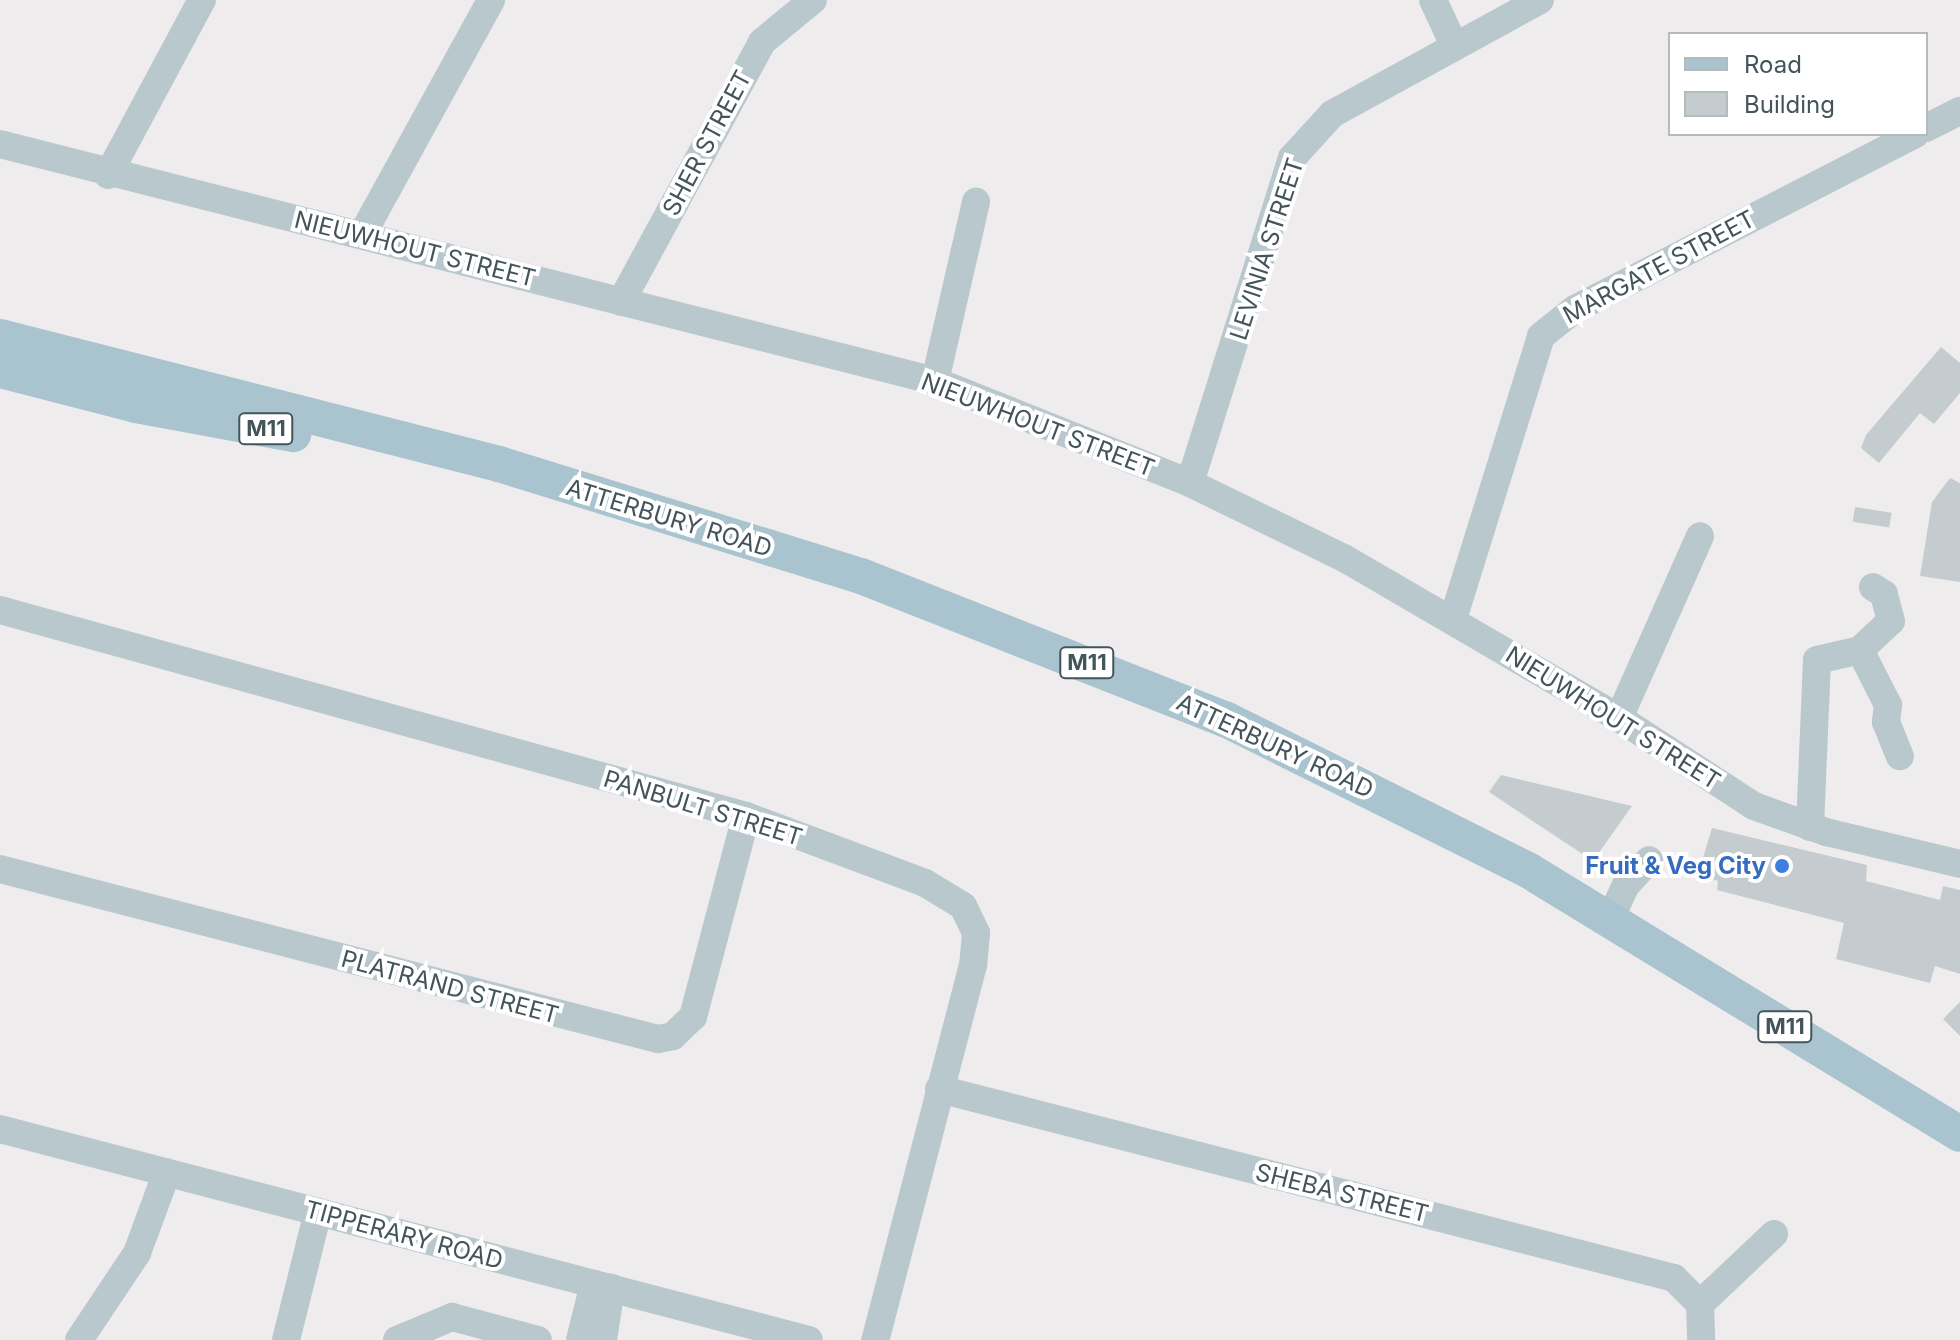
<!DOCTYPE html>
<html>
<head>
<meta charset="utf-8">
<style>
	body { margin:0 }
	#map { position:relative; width:1960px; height:1340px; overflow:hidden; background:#efeced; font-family:Inter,sans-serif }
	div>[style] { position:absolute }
	.building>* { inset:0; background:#c5ccd0; transform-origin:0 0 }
	.minor>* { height:28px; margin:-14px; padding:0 14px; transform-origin:14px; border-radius:14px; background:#b9c8cd }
	.major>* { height:36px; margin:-18px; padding:0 18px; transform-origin:18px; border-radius:18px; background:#a9c4ce }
	.dots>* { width:22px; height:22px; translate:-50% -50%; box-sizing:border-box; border:4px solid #fff; border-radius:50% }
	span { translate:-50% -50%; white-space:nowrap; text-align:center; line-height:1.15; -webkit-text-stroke:8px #fff; paint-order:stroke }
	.shield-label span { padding:2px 6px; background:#fff; border:2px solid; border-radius:6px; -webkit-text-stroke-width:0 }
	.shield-label { font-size:22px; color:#43555b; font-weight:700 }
	.street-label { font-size:24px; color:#43555b }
	.shop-label { font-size:24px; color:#366cbe; font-weight:700 }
	.right { translate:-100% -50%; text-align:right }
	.legend { position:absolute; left:1668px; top:32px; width:260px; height:104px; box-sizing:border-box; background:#fff; border:2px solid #b4bbbd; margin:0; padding:10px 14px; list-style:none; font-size:24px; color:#43555b }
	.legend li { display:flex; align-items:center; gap:16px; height:40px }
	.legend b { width:40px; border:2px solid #b4bbbd }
</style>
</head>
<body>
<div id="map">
	<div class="building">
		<div style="clip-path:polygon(1941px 347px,1960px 363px,1960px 393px,1934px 424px,1920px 413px,1879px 463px,1861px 448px,1866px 435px)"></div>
		<div style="clip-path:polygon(1950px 478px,1960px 483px,1960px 582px,1920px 576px,1932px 502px)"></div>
		<div style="left:1855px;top:507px;width:37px;height:15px;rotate:9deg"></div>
		<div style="clip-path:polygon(1501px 775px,1632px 806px,1593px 861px,1489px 792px)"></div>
		<div style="clip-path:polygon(1712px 828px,1867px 865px,1866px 881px,1940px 900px,1943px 886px,1960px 890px,1960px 974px,1935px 966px,1930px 983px,1836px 959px,1844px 923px,1717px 890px,1718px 881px,1698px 874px)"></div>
		<div style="clip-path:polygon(1960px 1002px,1960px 1036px,1943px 1019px)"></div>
	</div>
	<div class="minor">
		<div style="left:1433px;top:0;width:50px;rotate:65deg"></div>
		<div style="left:1926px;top:128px;width:38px;rotate:-27deg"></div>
		<div style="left:0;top:144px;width:965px;rotate:14.22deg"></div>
		<div style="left:935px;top:381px;width:275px;rotate:21.8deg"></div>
		<div style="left:1190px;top:483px;width:171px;rotate:26deg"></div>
		<div style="left:1344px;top:558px;width:318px;rotate:30.2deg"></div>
		<div style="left:1619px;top:718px;width:161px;rotate:33.1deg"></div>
		<div style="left:1754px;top:806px;width:77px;rotate:19.9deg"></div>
		<div style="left:1826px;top:832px;width:138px;rotate:13.4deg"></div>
		<div style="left:108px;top:175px;width:199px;rotate:-61.8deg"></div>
		<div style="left:363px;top:233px;width:266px;rotate:-61.2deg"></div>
		<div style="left:621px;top:302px;width:296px;rotate:-61.5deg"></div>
		<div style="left:762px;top:42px;width:66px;rotate:-39.5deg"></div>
		<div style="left:935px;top:381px;width:184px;rotate:-77.1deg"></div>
		<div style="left:1190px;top:483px;width:341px;rotate:-72.6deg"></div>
		<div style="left:1292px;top:158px;width:59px;rotate:-47.7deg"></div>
		<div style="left:1332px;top:114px;width:237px;rotate:-28.7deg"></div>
		<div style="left:0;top:610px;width:774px;rotate:15.44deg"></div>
		<div style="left:746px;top:816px;width:191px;rotate:20.5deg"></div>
		<div style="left:925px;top:883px;width:44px;rotate:31.2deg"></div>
		<div style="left:963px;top:906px;width:30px;rotate:64deg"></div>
		<div style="left:976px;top:933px;width:32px;rotate:95deg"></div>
		<div style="left:973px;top:965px;width:388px;rotate:104.6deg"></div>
		<div style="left:1453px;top:619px;width:296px;rotate:-72.7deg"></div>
		<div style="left:1541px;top:336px;width:43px;rotate:-38.5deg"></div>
		<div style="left:1575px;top:309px;width:382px;rotate:-27.2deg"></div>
		<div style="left:1860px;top:650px;width:62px;rotate:63deg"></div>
		<div style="left:1888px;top:705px;width:17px;rotate:97deg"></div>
		<div style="left:1886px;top:722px;width:37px;rotate:68deg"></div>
		<div style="left:1619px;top:718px;width:199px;rotate:-66deg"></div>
		<div style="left:1810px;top:827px;width:167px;rotate:-87.6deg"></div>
		<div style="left:1817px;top:660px;width:44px;rotate:-13.1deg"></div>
		<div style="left:1860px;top:650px;width:42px;rotate:-43.1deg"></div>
		<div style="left:1891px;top:621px;width:28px;rotate:-105deg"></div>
		<div style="left:1884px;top:594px;width:13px;rotate:-148deg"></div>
		<div style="left:0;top:869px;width:680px;rotate:14.49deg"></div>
		<div style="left:658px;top:1039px;width:15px;rotate:-11deg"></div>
		<div style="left:673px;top:1036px;width:28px;rotate:-44deg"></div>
		<div style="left:693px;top:1017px;width:208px;rotate:-75.2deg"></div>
		<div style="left:1610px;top:919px;width:38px;rotate:-65deg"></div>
		<div style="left:1626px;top:885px;width:34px;rotate:-47deg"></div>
		<div style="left:939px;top:1089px;width:759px;rotate:14.42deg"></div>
		<div style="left:1674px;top:1278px;width:37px;rotate:45deg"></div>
		<div style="left:1700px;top:1304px;width:36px;rotate:88deg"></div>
		<div style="left:0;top:1129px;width:836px;rotate:14.62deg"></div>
		<div style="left:1700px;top:1304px;width:102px;rotate:-43.4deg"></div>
		<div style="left:79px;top:1340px;width:105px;rotate:-56.3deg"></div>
		<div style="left:137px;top:1253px;width:86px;rotate:-69.7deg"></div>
		<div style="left:286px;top:1340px;width:132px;rotate:-76deg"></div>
		<div style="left:397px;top:1340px;width:60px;rotate:-22.7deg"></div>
		<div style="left:452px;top:1317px;width:89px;rotate:15deg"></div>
		<div style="left:580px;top:1340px;width:58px;rotate:-76deg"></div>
		<div style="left:603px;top:1340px;width:53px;rotate:-81.3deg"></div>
	</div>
	<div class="major">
		<div style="left:0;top:337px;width:515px;rotate:14.28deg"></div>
		<div style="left:499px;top:464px;width:379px;rotate:17.2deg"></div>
		<div style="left:861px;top:576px;width:393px;rotate:21.5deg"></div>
		<div style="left:1227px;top:720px;width:336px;rotate:26.5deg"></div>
		<div style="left:1528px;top:870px;width:506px;rotate:31.43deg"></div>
		<div style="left:0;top:370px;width:140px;rotate:14.4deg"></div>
		<div style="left:136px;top:405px;width:160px;rotate:10.5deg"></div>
	</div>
	<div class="dots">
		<div style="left:1782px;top:866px;background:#3f7fe0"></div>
	</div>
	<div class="shield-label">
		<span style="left:266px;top:429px">M11</span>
		<span style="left:1087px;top:663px">M11</span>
		<span style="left:1785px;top:1027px">M11</span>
	</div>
	<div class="street-label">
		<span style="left:707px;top:143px;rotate:-62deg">SHER STREET</span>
		<span style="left:415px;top:249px;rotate:14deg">NIEUWHOUT STREET</span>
		<span style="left:1267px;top:249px;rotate:-72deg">LEVINIA STREET</span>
		<span style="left:1659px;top:267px;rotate:-28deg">MARGATE STREET</span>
		<span style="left:1038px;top:425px;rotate:21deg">NIEUWHOUT STREET</span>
		<span style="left:669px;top:518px;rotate:17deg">ATTERBURY ROAD</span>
		<span style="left:1613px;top:718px;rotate:32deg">NIEUWHOUT STREET</span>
		<span style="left:1275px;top:746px;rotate:25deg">ATTERBURY ROAD</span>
		<span style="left:703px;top:808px;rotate:17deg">PANBULT STREET</span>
		<span style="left:450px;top:987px;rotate:15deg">PLATRAND STREET</span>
		<span style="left:1342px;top:1193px;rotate:14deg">SHEBA STREET</span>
		<span style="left:404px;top:1235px;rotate:15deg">TIPPERARY ROAD</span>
	</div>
	<div class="shop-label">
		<span class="right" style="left:1766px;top:866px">Fruit &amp; Veg City</span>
	</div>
	<ul class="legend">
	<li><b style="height:10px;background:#a9c4ce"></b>Road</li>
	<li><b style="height:22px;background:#c5ccd0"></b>Building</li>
	</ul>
</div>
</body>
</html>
